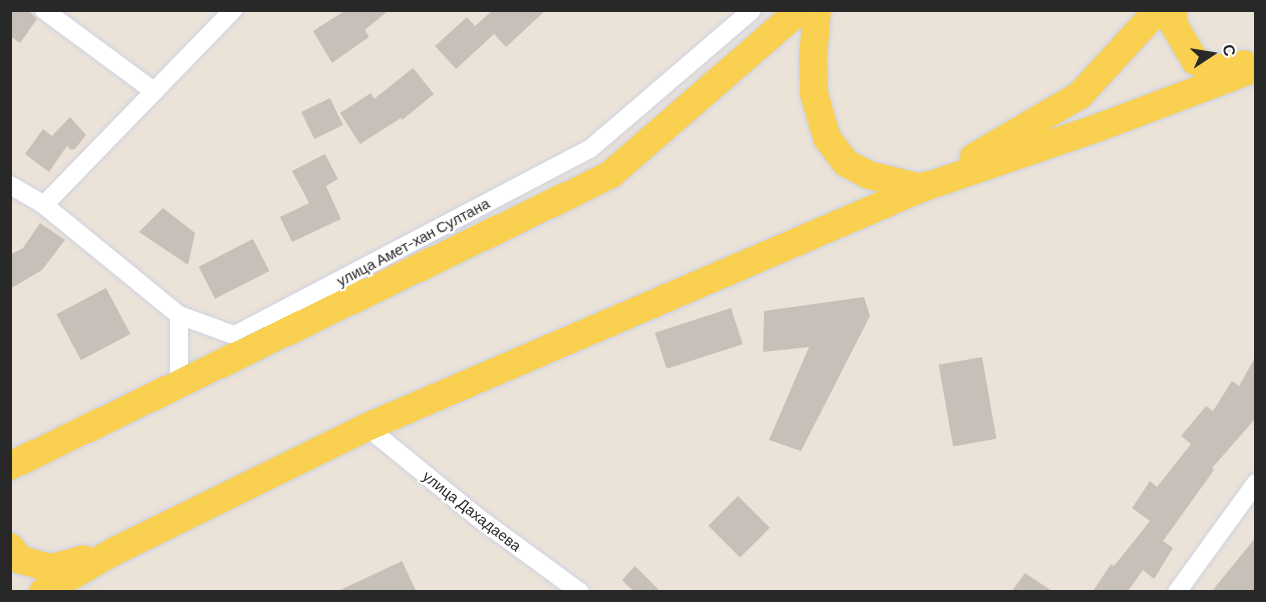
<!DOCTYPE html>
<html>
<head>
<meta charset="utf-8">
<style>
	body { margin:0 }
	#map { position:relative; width:1266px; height:602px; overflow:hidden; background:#ece3d8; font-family:Barlow,sans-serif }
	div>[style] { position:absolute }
	.building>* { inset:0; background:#c7c0b8; transform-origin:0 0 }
	.roads { filter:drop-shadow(0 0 2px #ced2e2) drop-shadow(0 0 2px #ced2e2) }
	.minor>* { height:18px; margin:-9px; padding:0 9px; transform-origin:9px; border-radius:9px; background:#fff }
	.primary>* { height:28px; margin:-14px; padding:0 14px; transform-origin:14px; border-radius:14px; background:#f9d050 }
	span { translate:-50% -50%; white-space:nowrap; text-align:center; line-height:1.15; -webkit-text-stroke:4.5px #fff; paint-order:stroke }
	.street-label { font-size:15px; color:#282828 }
	.frame { position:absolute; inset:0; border:12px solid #282828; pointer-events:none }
	.north { position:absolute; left:1182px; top:24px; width:60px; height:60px; -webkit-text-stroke:4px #fff; paint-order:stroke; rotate:78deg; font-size:16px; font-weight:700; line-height:24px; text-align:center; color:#282828 }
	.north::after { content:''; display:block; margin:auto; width:21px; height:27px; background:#282828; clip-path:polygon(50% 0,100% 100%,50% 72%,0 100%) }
</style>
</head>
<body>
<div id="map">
	<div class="building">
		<div style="clip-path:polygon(10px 10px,28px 10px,37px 19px,20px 43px,10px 36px)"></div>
		<div style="clip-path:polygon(346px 10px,389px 10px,365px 30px,369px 37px,332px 63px,313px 31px)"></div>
		<div style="clip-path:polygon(493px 10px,546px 10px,506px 47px,494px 34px,456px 69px,435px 46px,467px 17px,475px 26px)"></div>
		<div style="clip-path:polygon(413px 68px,434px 94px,402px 120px,401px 118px,360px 144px,340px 113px,371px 93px,374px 99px)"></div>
		<div style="left:330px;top:98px;width:30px;height:32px;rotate:64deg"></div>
		<div style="clip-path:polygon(70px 117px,86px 135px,75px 149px,71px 150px,67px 146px,49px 172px,25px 154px,43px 129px,52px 136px)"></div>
		<div style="clip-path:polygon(325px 154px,338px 179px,326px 186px,341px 219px,292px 242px,280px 217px,309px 203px,292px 171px)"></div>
		<div style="clip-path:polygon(163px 208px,195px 233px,188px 265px,139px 232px)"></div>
		<div style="clip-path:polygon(40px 223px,65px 240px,42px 270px,10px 289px,10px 255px,23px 248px)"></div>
		<div style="left:253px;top:239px;width:36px;height:61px;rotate:63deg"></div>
		<div style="left:106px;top:288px;width:52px;height:56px;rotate:62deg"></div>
		<div style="clip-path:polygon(864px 297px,870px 316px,801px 451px,769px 440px,809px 347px,763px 352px,764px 311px)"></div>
		<div style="left:731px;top:308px;width:38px;height:80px;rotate:72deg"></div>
		<div style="clip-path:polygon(1256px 356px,1256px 418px,1212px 468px,1214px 470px,1163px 541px,1173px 548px,1154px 579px,1143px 570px,1128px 591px,1093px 591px,1111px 564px,1114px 566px,1150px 521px,1132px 508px,1150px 481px,1157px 487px,1191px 444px,1181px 436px,1206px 406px,1213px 411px,1232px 381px,1239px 386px)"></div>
		<div style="left:982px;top:357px;width:83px;height:44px;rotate:80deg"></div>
		<div style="left:738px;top:496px;width:45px;height:42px;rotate:45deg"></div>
		<div style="clip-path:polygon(1256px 537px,1256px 591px,1212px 591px)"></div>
		<div style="clip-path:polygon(402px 561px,416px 591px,338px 591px)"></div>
		<div style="clip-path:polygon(635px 566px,660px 591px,633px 591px,622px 580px)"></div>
		<div style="clip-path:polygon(1025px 573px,1052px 591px,1012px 591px)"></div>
	</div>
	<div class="roads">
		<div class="minor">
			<div style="left:44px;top:10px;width:137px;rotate:36.4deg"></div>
			<div style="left:10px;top:185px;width:39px;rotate:30deg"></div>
			<div style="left:44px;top:205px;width:174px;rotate:39.2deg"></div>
			<div style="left:179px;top:315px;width:70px;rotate:20deg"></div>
			<div style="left:44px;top:205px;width:272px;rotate:-45.9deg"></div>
			<div style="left:179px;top:315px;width:67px;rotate:90deg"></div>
			<div style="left:235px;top:335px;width:401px;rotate:-27.7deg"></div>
			<div style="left:590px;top:149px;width:213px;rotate:-40.6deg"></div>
			<div style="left:367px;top:427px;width:141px;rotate:39.2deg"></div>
			<div style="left:476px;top:516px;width:129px;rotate:36.2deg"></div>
			<div style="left:1177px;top:592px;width:135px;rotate:-54.1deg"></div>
		</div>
		<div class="primary">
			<div style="left:817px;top:10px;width:48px;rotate:94.8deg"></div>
			<div style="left:813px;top:58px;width:36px;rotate:88deg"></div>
			<div style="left:814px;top:94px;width:46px;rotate:73.5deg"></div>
			<div style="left:827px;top:138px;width:31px;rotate:53deg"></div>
			<div style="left:846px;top:163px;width:26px;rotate:28deg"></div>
			<div style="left:869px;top:175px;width:55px;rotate:13.8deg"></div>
			<div style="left:922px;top:188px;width:6px;rotate:-31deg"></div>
			<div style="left:1173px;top:10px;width:13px;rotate:90deg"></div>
			<div style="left:1173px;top:23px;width:44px;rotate:59.9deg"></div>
			<div style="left:1195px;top:61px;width:23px;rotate:20deg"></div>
			<div style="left:1217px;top:69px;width:28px;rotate:-10deg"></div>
			<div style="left:974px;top:157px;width:123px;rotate:-30.3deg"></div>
			<div style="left:1080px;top:95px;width:115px;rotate:-47.5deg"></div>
			<div style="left:10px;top:466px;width:667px;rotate:-25.87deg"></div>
			<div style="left:610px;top:175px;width:252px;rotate:-41deg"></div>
			<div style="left:10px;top:547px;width:17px;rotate:50deg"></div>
			<div style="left:21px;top:560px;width:31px;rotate:15deg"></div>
			<div style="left:51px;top:568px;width:34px;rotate:-15deg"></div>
			<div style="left:43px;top:592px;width:83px;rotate:-29.7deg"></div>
			<div style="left:115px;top:551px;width:281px;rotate:-26.2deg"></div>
			<div style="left:367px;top:427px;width:604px;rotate:-23.3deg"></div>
			<div style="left:922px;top:188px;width:188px;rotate:-18.9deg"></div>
			<div style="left:1100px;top:127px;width:167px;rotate:-20.7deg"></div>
		</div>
	</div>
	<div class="street-label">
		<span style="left:413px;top:242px;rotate:-28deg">улица Амет-хан Султана</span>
		<span style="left:472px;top:511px;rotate:38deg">улица Дахадаева</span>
	</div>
	<div class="frame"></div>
	<div class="north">С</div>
</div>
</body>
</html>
